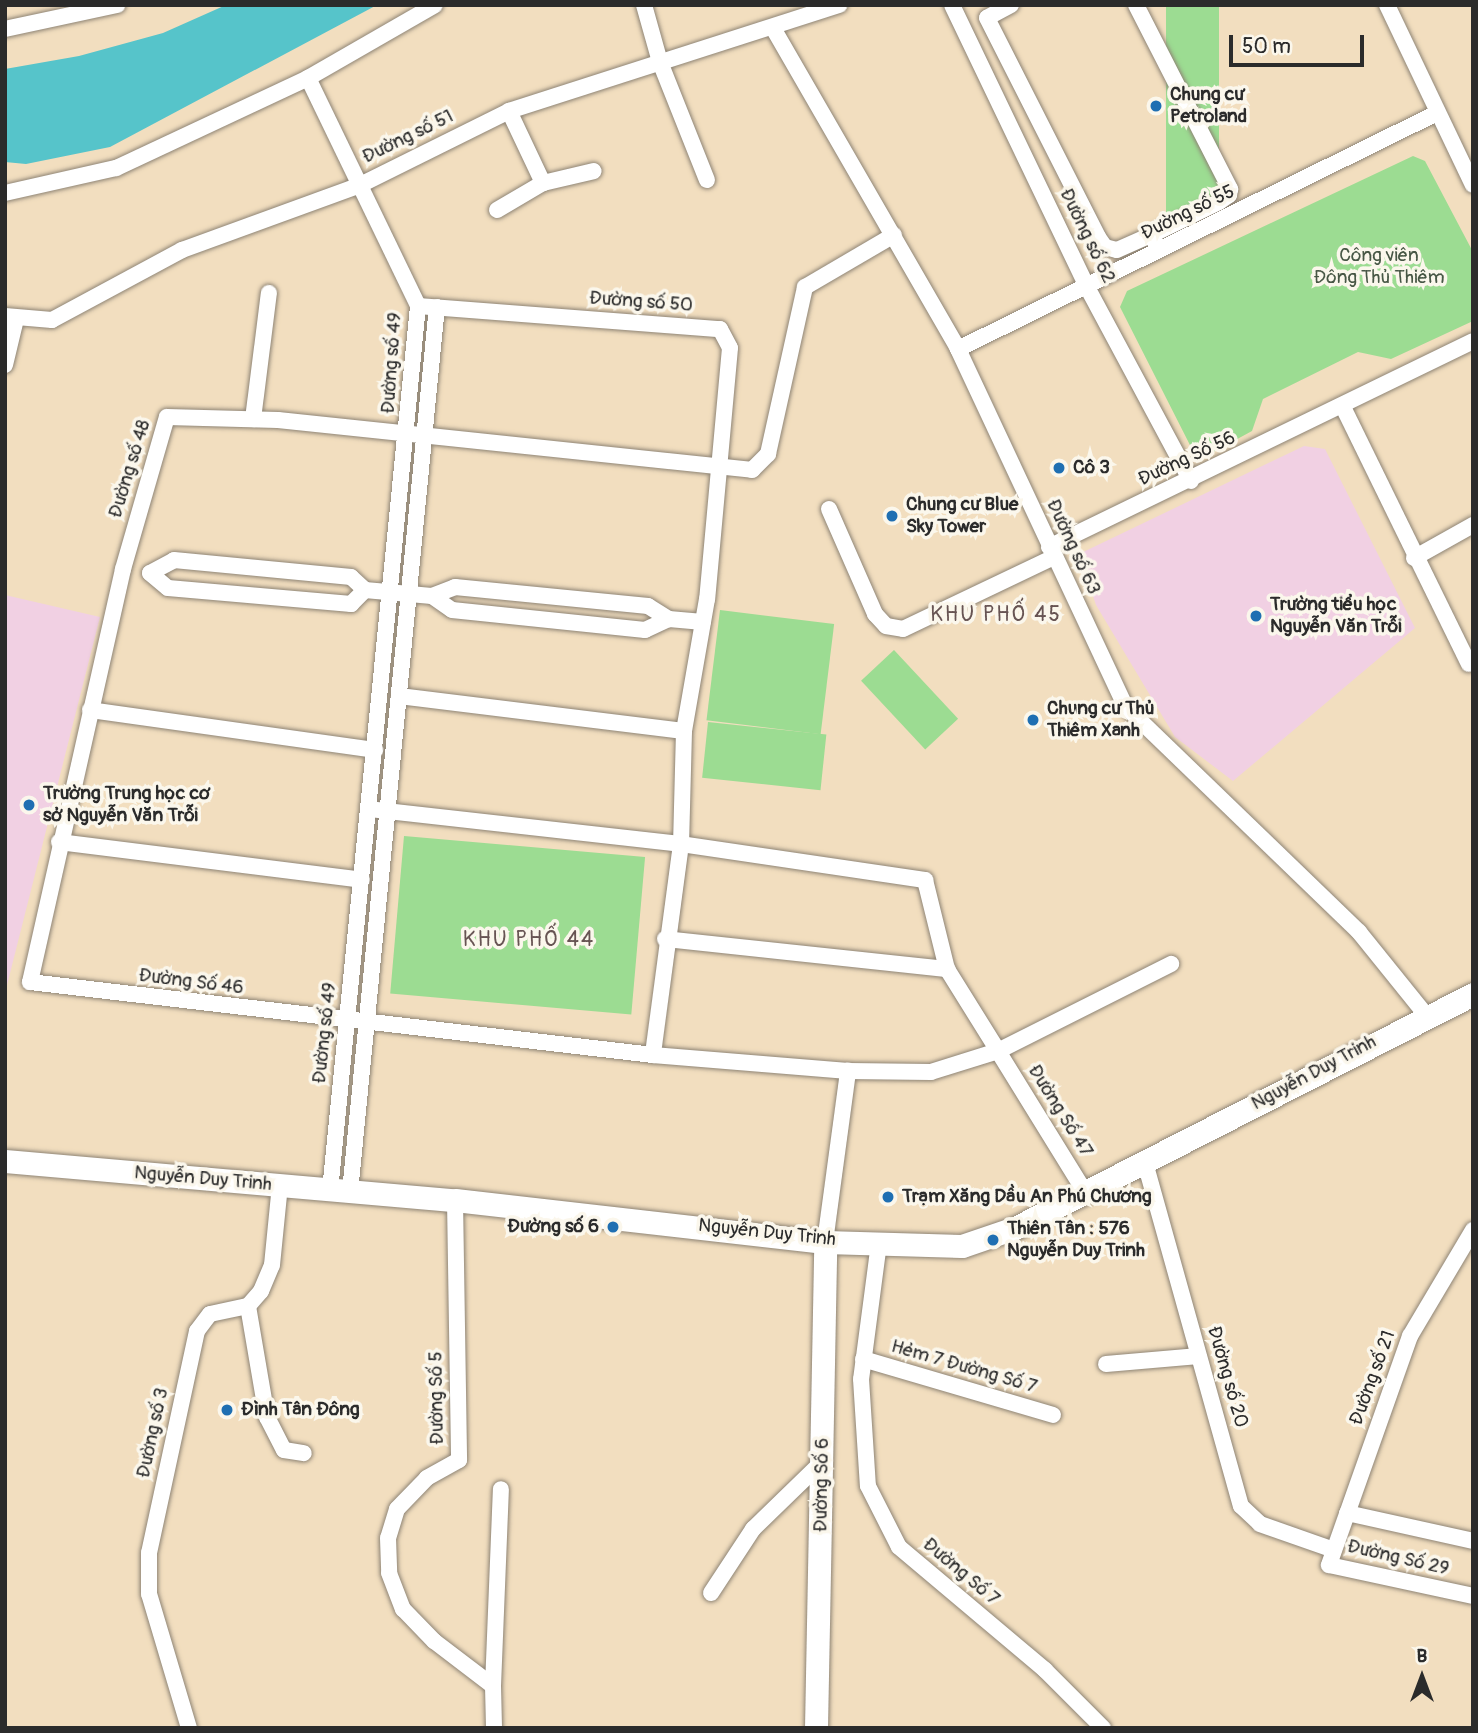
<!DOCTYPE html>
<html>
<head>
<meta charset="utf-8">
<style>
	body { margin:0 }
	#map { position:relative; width:1478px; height:1733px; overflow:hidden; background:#f2debf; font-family:Pangolin,sans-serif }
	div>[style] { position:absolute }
	.built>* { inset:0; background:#f1d0e3 }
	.green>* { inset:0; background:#9cdc92; transform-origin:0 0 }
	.water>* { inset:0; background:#56c4ca }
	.roads { filter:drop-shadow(0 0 2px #8e8475) drop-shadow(0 0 2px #8e8475) }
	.street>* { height:16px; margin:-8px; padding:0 8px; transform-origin:8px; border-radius:8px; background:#fff }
	.secondary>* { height:23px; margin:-11.5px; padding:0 11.5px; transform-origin:11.5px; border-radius:11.5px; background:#fff }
	.dots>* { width:19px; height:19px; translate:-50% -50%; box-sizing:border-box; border:4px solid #fbf7ec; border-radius:50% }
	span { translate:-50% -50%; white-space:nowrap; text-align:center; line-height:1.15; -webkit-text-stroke:7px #fbf7ec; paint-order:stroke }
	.poi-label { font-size:19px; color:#2b2b2b; font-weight:700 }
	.left { translate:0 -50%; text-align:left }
	.right { translate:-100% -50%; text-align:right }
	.street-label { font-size:19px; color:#2b2b2b }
	.park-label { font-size:19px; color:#475745 }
	.neighbourhood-label { font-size:21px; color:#675453; letter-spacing:2px }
	.frame { position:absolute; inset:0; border:7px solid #2b2b2b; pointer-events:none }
	.north { position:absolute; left:1387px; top:1642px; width:70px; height:70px; -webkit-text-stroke:5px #fbf7ec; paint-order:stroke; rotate:0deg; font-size:19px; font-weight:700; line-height:28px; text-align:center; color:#2b2b2b }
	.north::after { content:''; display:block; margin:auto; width:24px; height:32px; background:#2b2b2b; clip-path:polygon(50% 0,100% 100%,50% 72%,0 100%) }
	.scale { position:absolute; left:1229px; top:35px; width:135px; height:32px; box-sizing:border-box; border:4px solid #2b2b2b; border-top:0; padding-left:9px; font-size:21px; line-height:24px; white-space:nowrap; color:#2b2b2b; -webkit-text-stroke:5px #fbf7ec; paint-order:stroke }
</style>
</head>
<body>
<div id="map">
	<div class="built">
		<div style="clip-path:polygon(1304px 446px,1325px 449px,1415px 628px,1233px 781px,1175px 737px,1096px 605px,1079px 554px)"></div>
		<div style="clip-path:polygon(5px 595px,100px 617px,5px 993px)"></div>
	</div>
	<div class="green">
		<div style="left:1166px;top:5px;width:53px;height:212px"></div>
		<div style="clip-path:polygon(1413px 156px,1425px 161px,1473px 252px,1473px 321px,1391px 359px,1358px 352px,1263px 399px,1252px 431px,1206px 456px,1194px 453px,1120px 307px,1127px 291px)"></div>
		<div style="left:720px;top:610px;width:115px;height:111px;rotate:7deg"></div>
		<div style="left:894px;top:650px;width:94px;height:45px;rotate:47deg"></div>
		<div style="left:708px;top:722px;width:119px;height:56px;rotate:6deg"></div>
		<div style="left:404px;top:836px;width:242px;height:158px;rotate:5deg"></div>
	</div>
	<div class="water">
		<div style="clip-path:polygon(226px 5px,377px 5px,110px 147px,26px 164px,5px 162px,5px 69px,79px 56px,163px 33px)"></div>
	</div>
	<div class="roads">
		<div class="street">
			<div style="left:644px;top:5px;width:59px;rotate:74.3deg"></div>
			<div style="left:660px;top:62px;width:127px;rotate:68.3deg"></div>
			<div style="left:952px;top:5px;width:313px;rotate:64.4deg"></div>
			<div style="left:1087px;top:287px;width:220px;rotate:61.8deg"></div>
			<div style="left:1011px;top:5px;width:27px;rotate:152deg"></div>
			<div style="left:987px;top:18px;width:246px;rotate:63.1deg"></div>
			<div style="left:1098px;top:237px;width:12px;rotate:55deg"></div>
			<div style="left:1105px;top:247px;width:12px;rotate:14deg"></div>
			<div style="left:1117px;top:250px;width:37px;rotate:-24deg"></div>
			<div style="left:1136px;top:5px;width:207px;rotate:62.9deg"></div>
			<div style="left:1230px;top:189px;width:6px;rotate:99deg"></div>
			<div style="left:1229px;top:195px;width:12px;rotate:145deg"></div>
			<div style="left:1219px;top:202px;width:76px;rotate:154.1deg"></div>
			<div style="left:1151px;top:235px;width:8px;rotate:60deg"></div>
			<div style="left:1387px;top:5px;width:199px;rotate:64.5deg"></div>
			<div style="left:773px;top:28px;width:370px;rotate:60deg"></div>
			<div style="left:958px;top:349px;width:394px;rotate:64.9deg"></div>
			<div style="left:1125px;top:706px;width:325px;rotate:44deg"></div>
			<div style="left:1359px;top:932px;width:107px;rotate:51.1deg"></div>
			<div style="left:5px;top:29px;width:115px;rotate:-12.1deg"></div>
			<div style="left:308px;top:78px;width:253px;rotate:64.2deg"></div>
			<div style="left:418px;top:306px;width:888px;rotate:95.68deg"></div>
			<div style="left:509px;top:111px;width:80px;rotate:64.7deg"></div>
			<div style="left:5px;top:193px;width:114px;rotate:-12.7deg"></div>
			<div style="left:116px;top:168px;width:212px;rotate:-25.1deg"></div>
			<div style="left:308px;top:78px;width:146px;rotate:-29.9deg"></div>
			<div style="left:497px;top:210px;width:53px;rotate:-30.4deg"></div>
			<div style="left:543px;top:183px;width:52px;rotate:-13.2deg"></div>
			<div style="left:418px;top:306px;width:303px;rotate:4.4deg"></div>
			<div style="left:720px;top:329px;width:21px;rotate:62deg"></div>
			<div style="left:730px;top:348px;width:252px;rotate:95.2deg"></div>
			<div style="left:707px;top:599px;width:134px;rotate:99.9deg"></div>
			<div style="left:684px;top:731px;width:113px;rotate:91.5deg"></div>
			<div style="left:681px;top:844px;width:247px;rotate:8.4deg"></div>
			<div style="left:925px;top:880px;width:92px;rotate:76.1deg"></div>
			<div style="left:947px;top:969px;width:97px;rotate:58.1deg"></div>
			<div style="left:998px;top:1051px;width:70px;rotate:162.6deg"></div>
			<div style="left:931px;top:1072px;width:83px;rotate:-179.3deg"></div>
			<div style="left:848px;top:1071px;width:196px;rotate:-175.3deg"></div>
			<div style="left:5px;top:316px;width:47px;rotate:4.9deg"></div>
			<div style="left:52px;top:320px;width:148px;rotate:-28.3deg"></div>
			<div style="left:182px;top:250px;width:187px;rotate:-20deg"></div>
			<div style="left:358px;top:186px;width:169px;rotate:-26.4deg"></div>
			<div style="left:509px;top:111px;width:347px;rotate:-17.8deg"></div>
			<div style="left:958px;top:349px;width:534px;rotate:-26.23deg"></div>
			<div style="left:5px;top:365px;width:47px;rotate:-76.6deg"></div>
			<div style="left:1343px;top:407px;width:286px;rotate:63.9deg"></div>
			<div style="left:253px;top:419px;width:127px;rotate:-82.8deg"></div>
			<div style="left:829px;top:509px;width:115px;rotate:66.3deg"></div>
			<div style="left:875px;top:614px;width:16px;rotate:47deg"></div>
			<div style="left:886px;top:626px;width:17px;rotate:10deg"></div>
			<div style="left:903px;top:629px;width:167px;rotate:-25.5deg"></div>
			<div style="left:1049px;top:547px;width:471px;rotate:-25.9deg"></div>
			<div style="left:1414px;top:558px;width:68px;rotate:-29.2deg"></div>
			<div style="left:150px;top:573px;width:23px;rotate:40deg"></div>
			<div style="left:168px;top:588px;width:184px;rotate:5deg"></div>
			<div style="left:351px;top:604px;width:20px;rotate:-45deg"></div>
			<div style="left:150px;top:573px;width:27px;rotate:-28deg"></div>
			<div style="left:174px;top:560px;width:178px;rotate:5.5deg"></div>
			<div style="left:351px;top:577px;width:19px;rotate:43deg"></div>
			<div style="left:365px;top:590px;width:67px;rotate:5.1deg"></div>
			<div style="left:432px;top:596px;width:25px;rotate:-21deg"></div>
			<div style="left:455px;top:587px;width:194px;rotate:5.6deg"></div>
			<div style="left:648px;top:606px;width:25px;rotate:32deg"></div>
			<div style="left:669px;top:619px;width:34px;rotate:5deg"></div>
			<div style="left:432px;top:596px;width:24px;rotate:35deg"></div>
			<div style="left:452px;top:610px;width:194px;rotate:5.9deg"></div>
			<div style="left:645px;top:630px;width:26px;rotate:-25deg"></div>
			<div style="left:399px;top:696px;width:287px;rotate:7deg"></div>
			<div style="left:90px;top:710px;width:288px;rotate:8deg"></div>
			<div style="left:369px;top:809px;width:314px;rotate:6.4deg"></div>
			<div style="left:681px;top:844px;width:213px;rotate:97.6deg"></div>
			<div style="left:653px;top:1055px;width:627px;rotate:-173.32deg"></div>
			<div style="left:30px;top:982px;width:423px;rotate:-77.3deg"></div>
			<div style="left:123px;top:569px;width:158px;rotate:-73.9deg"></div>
			<div style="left:167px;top:417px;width:111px;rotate:1.5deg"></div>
			<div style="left:278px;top:420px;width:477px;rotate:6deg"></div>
			<div style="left:752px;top:470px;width:23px;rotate:-45deg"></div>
			<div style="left:768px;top:454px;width:171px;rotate:-77.5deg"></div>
			<div style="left:805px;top:287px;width:103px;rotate:-30.3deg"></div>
			<div style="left:59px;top:842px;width:305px;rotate:7.1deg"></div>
			<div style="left:665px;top:939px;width:284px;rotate:6.1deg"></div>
			<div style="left:1144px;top:1159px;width:360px;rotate:74.4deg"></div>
			<div style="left:1241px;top:1506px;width:26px;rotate:43deg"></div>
			<div style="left:1260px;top:1524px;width:78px;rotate:19.4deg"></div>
			<div style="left:350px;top:1192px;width:889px;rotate:-84.39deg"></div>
			<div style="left:1085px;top:1192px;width:166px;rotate:-121.7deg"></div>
			<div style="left:998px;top:1051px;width:194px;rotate:-26.7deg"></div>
			<div style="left:455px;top:1200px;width:260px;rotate:89.1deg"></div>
			<div style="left:459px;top:1460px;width:37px;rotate:151deg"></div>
			<div style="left:427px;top:1478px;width:43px;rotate:134.1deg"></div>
			<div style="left:397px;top:1509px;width:30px;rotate:107deg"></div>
			<div style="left:388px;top:1538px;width:35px;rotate:88deg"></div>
			<div style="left:389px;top:1573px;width:39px;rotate:69deg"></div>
			<div style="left:403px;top:1609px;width:45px;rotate:45.9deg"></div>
			<div style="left:434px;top:1641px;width:74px;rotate:37.3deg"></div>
			<div style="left:493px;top:1686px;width:42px;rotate:88.6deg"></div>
			<div style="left:1473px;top:1230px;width:123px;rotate:120.7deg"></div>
			<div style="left:1410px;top:1336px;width:243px;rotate:109.5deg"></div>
			<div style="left:1329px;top:1565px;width:147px;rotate:12.1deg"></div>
			<div style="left:825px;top:1242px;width:173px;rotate:-82.3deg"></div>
			<div style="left:879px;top:1243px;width:137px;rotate:97.5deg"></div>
			<div style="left:861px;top:1379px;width:107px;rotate:86.3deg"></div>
			<div style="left:868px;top:1486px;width:68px;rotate:63.1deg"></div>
			<div style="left:899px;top:1547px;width:191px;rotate:40.1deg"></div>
			<div style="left:1045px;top:1670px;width:82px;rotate:45deg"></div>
			<div style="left:248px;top:1306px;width:113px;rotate:80.3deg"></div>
			<div style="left:267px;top:1417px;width:37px;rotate:63deg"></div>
			<div style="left:284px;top:1450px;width:20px;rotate:9deg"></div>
			<div style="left:863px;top:1359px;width:198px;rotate:16.4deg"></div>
			<div style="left:1106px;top:1364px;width:93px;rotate:-4.9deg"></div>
			<div style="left:1347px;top:1513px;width:129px;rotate:12.5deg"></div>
			<div style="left:711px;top:1593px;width:77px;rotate:-56.7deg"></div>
			<div style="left:753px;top:1529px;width:98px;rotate:-44.2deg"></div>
			<div style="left:493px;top:1686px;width:197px;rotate:-87.7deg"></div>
			<div style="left:189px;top:1728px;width:140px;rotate:-106.6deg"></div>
			<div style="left:149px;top:1594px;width:41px;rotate:-90deg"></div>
			<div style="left:149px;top:1553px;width:227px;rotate:-77.8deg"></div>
			<div style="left:197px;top:1331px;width:21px;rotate:-53deg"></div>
			<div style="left:210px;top:1314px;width:39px;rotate:-12deg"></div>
			<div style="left:248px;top:1306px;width:20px;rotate:-49deg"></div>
			<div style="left:261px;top:1291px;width:28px;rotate:-67deg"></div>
			<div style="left:272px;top:1265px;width:80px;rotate:-84.3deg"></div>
		</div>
		<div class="secondary">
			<div style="left:5px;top:1161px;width:452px;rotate:5deg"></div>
			<div style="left:455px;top:1200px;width:372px;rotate:6.5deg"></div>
			<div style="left:825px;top:1242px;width:137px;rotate:1.7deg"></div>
			<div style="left:962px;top:1246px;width:56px;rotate:-18.8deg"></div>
			<div style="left:1015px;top:1228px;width:514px;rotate:-27.06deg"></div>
			<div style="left:816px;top:1728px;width:486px;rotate:-88.9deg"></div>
		</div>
	</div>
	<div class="dots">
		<div style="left:1156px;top:106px;background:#1f6fb2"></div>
		<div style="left:1059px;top:468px;background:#1f6fb2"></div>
		<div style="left:892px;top:516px;background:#1f6fb2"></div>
		<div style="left:1256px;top:616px;background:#1f6fb2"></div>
		<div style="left:1033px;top:720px;background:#1f6fb2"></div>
		<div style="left:29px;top:805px;background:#1f6fb2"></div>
		<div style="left:888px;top:1197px;background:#1f6fb2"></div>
		<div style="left:613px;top:1227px;background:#1f6fb2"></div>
		<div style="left:993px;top:1240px;background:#1f6fb2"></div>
		<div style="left:227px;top:1410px;background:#1f6fb2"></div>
	</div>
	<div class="poi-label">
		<span class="left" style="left:1170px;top:106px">Chung cư<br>Petroland</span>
		<span class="left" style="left:1073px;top:468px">Cô 3</span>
		<span class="left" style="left:906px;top:516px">Chung cư Blue<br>Sky Tower</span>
		<span class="left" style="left:1270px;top:616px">Trường tiểu học<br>Nguyễn Văn Trỗi</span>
		<span class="left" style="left:1047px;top:720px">Chung cư Thủ<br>Thiêm Xanh</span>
		<span class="left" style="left:43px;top:805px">Trường Trung học cơ<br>sở Nguyễn Văn Trỗi</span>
		<span class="left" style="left:902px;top:1197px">Trạm Xăng Dầu An Phú Chương</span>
		<span class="right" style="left:599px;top:1227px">Đường số 6</span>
		<span class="left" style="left:1007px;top:1240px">Thiên Tân : 576<br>Nguyễn Duy Trinh</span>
		<span class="left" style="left:241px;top:1410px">Đình Tân Đông</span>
	</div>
	<div class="street-label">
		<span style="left:408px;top:137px;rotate:-26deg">Đường số 51</span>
		<span style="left:1188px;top:213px;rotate:-26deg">Đường số 55</span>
		<span style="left:1087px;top:236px;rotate:64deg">Đường số 62</span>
		<span style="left:641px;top:302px;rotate:4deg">Đường số 50</span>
		<span style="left:392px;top:363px;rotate:-86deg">Đường số 49</span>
		<span style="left:1187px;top:459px;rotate:-25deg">Đường Số 56</span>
		<span style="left:130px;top:469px;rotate:-73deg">Đường số 48</span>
		<span style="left:1073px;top:547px;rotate:65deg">Đường số 63</span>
		<span style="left:191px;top:982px;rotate:7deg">Đường Số 46</span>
		<span style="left:325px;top:1033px;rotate:-84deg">Đường số 49</span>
		<span style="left:1314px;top:1073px;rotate:-28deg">Nguyễn Duy Trinh</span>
		<span style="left:1060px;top:1111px;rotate:58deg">Đường Số 47</span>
		<span style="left:203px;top:1179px;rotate:5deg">Nguyễn Duy Trinh</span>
		<span style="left:767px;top:1233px;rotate:6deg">Nguyễn Duy Trinh</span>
		<span style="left:964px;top:1367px;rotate:16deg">Hẻm 7 Đường Số 7</span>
		<span style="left:1227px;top:1377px;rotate:74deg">Đường số 20</span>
		<span style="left:1373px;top:1378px;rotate:-70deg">Đường số 21</span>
		<span style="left:437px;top:1398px;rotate:-91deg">Đường Số 5</span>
		<span style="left:153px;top:1433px;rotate:-78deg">Đường số 3</span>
		<span style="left:822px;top:1485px;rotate:-89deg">Đường Số 6</span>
		<span style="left:1398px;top:1558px;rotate:13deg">Đường Số 29</span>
		<span style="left:961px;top:1572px;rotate:40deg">Đường Số 7</span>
	</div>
	<div class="park-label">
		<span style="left:1379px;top:267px">Công viên<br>Đông Thủ Thiêm</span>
	</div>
	<div class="neighbourhood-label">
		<span style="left:996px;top:615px">KHU PHỐ 45</span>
		<span style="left:529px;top:940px">KHU PHỐ 44</span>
	</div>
	<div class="frame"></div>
	<div class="north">B</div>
	<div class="scale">50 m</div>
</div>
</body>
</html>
